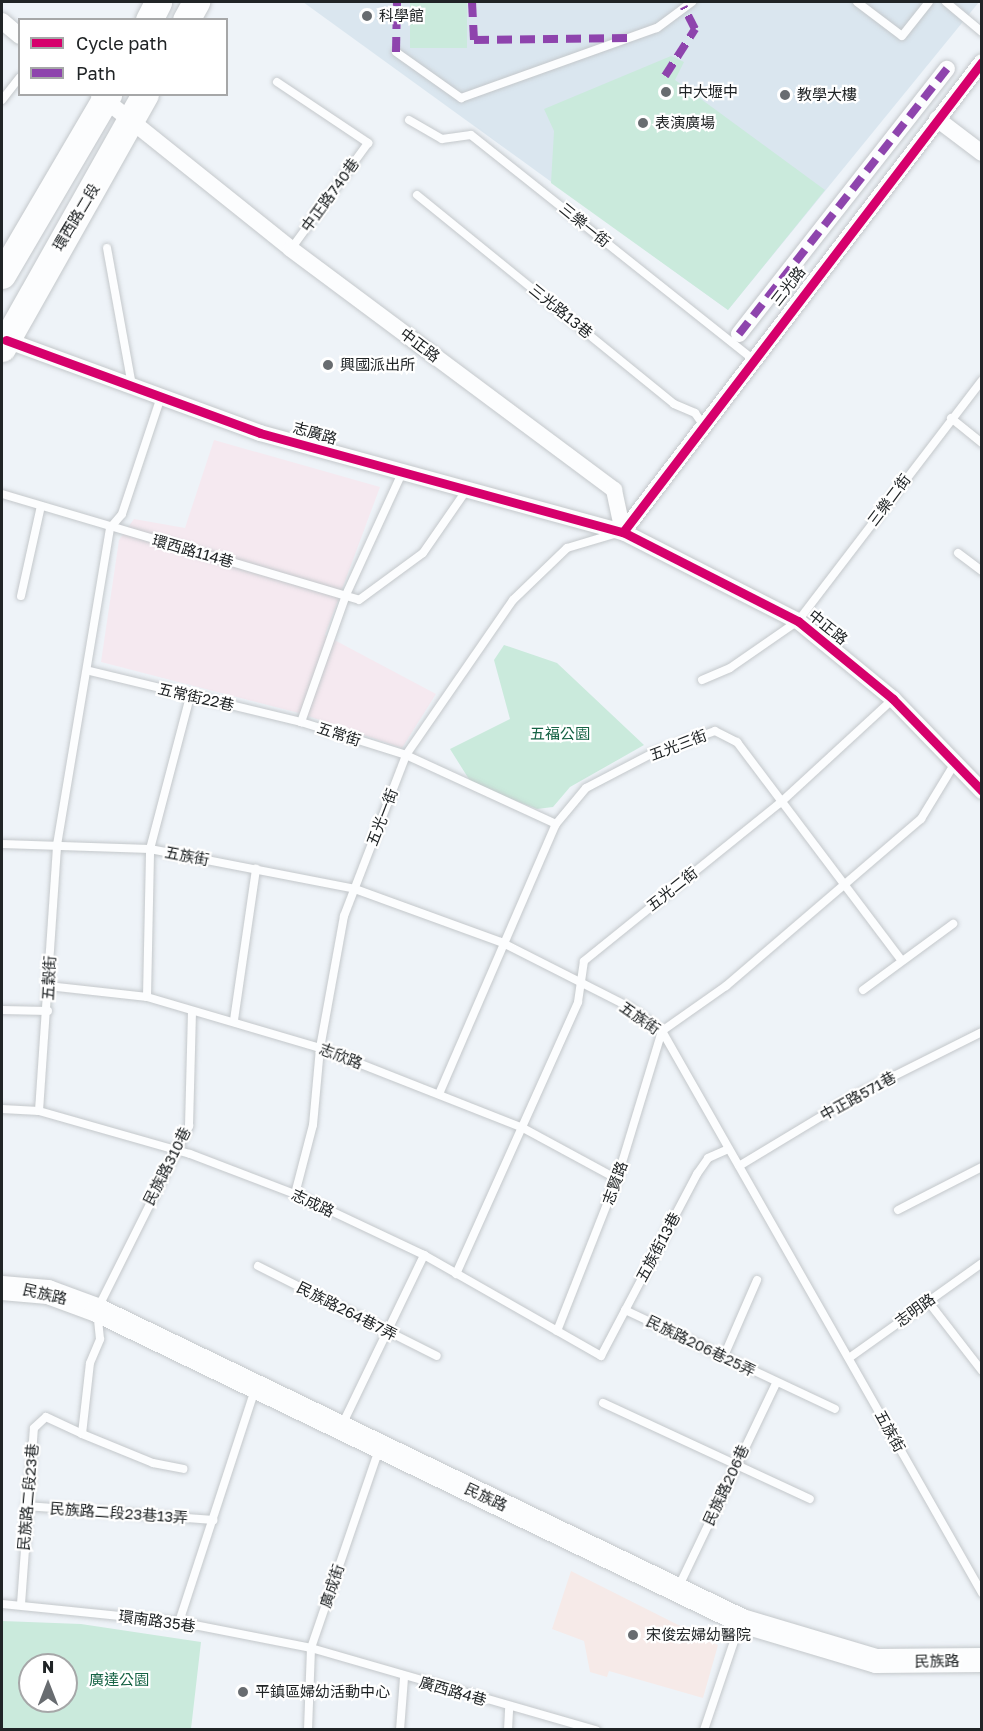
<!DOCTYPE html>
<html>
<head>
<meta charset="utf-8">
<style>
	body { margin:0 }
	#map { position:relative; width:983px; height:1731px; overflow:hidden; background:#eef3f8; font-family:"Golos Text","Noto Sans TC",sans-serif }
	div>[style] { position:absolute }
	.commercial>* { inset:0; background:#f5e9f0 }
	.built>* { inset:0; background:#dae6ef }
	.medical>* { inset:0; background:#f6eae8 }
	.green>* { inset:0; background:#caeadc; transform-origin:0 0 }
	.roads { filter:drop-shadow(0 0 2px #c4c8cb) drop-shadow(0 0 2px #c4c8cb) }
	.lane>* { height:8px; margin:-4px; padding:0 4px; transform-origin:4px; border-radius:4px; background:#fcfdfe }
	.street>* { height:16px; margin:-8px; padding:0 8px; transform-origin:8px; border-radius:8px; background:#fcfdfe }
	.secondary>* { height:24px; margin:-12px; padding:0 12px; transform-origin:12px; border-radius:12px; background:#fcfdfe }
	.primary>* { height:27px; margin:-13.5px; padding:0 13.5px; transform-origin:13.5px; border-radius:13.5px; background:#fcfdfe }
	.quiet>* { height:8px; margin-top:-4px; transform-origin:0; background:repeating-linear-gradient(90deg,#8e44ad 0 15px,transparent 0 23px) }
	.cycleway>* { height:9px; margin:-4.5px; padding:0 4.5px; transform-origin:4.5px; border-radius:4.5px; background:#d6006c }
	.dots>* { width:16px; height:16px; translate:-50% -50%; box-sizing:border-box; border:3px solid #fff; border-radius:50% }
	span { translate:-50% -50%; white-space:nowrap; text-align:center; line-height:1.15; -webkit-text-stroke:4.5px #fff; paint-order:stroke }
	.poi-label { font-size:15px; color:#202426 }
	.left { translate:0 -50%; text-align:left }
	.street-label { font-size:15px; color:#202426 }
	.park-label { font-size:15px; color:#166345 }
	.frame { position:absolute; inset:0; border:3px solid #202426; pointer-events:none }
	.legend { position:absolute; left:18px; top:18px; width:210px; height:78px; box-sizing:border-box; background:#fff; border:2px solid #a6a7a8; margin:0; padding:8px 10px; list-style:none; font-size:18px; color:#202426 }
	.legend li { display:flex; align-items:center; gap:12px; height:30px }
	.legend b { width:30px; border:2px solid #a6a7a8 }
	.north { position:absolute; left:18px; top:1653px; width:60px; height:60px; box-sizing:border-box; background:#fff; border:2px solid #a6a7a8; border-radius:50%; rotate:0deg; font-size:16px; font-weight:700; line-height:24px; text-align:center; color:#202426 }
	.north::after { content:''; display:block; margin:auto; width:21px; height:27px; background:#686c70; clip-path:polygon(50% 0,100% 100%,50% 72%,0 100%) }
</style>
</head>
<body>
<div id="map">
	<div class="commercial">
		<div style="clip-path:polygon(214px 440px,380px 487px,325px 635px,436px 694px,402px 748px,299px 713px,101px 662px,119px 540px,134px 519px,185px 528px)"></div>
	</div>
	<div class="built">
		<div style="clip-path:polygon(303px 2px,979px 2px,728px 310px)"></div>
	</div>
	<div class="medical">
		<div style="clip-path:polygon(571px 1571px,718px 1645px,703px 1698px,609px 1671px,607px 1677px,590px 1672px,584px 1641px,552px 1629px)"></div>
	</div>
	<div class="green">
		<div style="left:410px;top:2px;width:57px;height:46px"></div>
		<div style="clip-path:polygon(671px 56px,684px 62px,675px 80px,825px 190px,728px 310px,551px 183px,554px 131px,544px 109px)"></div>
		<div style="clip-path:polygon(504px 645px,557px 663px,644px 745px,570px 787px,553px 807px,537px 809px,472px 784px,450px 749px,510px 719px,494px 660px)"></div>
		<div style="clip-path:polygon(evenodd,2px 1621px,81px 1624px,201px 1642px,191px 1729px,2px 1729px,2px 1621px,30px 1665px,66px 1665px,66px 1701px,30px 1701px,30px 1665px)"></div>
	</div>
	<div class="roads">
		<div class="lane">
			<div style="left:857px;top:2px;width:56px;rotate:37.1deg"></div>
			<div style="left:902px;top:36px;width:43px;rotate:-51.5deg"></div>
			<div style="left:946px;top:2px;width:47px;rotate:39.8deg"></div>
			<div style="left:396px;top:52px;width:80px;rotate:35.3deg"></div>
			<div style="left:461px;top:98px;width:208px;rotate:-19.7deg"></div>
			<div style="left:657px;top:28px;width:44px;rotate:-36.6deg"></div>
			<div style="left:277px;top:82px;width:110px;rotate:33.8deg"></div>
			<div style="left:368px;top:143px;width:131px;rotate:126deg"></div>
			<div style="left:2px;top:100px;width:29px;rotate:-52deg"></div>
			<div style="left:409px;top:120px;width:38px;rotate:30deg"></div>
			<div style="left:442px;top:139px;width:29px;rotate:-8deg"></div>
			<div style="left:471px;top:135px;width:358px;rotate:38.5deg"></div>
			<div style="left:417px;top:195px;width:331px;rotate:39.1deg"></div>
			<div style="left:674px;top:404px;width:23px;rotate:23deg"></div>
			<div style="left:695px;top:413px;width:16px;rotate:55deg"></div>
			<div style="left:107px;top:248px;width:139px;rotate:79.7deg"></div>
			<div style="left:951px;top:418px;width:40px;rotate:39deg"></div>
			<div style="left:402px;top:473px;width:134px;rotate:114.7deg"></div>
			<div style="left:346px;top:595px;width:135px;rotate:109.5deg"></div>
			<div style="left:301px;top:722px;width:110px;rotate:17.4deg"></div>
			<div style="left:406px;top:755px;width:165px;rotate:24.7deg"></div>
			<div style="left:2px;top:494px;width:372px;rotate:16.5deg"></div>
			<div style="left:359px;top:600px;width:79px;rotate:-36.3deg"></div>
			<div style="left:423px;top:553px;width:75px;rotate:-55.3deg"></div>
			<div style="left:958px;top:553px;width:30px;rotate:37deg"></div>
			<div style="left:21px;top:596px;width:92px;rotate:-77.5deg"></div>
			<div style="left:90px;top:671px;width:217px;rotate:13.6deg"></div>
			<div style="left:702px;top:680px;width:30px;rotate:-23deg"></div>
			<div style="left:730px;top:668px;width:83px;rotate:-34.7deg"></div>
			<div style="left:798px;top:621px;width:303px;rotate:-52.6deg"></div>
			<div style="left:2px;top:844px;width:148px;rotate:1.9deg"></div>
			<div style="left:150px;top:849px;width:209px;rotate:11deg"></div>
			<div style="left:355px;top:889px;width:155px;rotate:20deg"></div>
			<div style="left:501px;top:942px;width:146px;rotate:26.9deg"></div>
			<div style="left:631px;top:1008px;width:39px;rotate:37deg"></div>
			<div style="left:662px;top:1031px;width:647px;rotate:60.34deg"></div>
			<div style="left:48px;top:986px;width:100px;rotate:6.3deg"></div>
			<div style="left:147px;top:997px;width:180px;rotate:16.4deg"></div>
			<div style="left:320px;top:1048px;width:216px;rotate:21.5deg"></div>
			<div style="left:521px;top:1127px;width:109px;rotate:28.4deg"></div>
			<div style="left:863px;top:990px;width:112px;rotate:-36.3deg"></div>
			<div style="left:147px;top:997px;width:148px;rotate:-88.8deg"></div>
			<div style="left:150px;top:849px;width:158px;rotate:-75.3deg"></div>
			<div style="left:2px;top:1010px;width:46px;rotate:1.2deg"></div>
			<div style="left:234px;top:1020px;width:153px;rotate:-81.7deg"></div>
			<div style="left:439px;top:1094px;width:294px;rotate:-66.6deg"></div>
			<div style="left:556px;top:824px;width:47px;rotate:-50.2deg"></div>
			<div style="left:586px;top:788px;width:73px;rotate:-27.6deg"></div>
			<div style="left:651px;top:754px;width:68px;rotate:-19.8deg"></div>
			<div style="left:715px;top:731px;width:25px;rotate:27deg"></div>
			<div style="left:737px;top:742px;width:273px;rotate:53deg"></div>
			<div style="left:2px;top:1109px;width:37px;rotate:3deg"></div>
			<div style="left:39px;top:1111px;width:157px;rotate:15.9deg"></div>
			<div style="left:190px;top:1154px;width:112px;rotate:20.9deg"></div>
			<div style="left:295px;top:1194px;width:143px;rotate:25.3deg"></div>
			<div style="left:424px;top:1255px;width:204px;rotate:29.7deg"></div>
			<div style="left:601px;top:1356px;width:206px;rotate:-62.2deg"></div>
			<div style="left:697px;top:1174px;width:19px;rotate:-55deg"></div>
			<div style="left:708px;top:1158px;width:22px;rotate:-24deg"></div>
			<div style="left:39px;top:1111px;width:267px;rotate:-86.1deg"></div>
			<div style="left:57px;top:845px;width:321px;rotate:-80.5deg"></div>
			<div style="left:110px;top:528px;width:18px;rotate:-49deg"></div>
			<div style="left:122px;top:514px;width:123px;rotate:-71.6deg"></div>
			<div style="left:739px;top:1166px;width:141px;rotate:-31.1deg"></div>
			<div style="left:860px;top:1093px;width:136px;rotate:-26.6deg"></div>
			<div style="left:295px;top:1194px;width:71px;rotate:-75.4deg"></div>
			<div style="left:313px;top:1125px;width:77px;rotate:-84.8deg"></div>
			<div style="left:320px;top:1048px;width:134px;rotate:-79.7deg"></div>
			<div style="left:344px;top:916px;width:173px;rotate:-68.9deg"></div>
			<div style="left:406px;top:755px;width:188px;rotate:-55.4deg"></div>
			<div style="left:513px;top:600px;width:75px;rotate:-43.9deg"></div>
			<div style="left:567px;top:548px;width:52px;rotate:-16.7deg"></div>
			<div style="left:898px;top:1210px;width:94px;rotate:-27.1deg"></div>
			<div style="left:258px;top:1266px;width:200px;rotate:26.7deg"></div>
			<div style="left:456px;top:1274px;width:298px;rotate:-65.8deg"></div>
			<div style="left:578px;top:1002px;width:41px;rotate:-81.7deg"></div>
			<div style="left:584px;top:961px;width:252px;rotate:-38.9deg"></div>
			<div style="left:780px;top:803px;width:154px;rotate:-42.6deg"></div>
			<div style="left:927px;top:1300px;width:90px;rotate:52.2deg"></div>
			<div style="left:625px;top:1310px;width:232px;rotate:25.2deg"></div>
			<div style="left:557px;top:1331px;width:163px;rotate:-68.5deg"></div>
			<div style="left:617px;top:1179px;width:155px;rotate:-73.1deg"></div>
			<div style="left:662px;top:1031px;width:78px;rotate:-35.1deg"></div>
			<div style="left:726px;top:986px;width:257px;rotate:-40.6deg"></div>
			<div style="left:921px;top:819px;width:66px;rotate:-58.7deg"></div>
			<div style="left:724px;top:1356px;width:83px;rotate:-66.5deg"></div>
			<div style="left:849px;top:1358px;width:163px;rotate:-35.5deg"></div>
			<div style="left:603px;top:1403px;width:228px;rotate:24.9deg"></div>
			<div style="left:342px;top:1425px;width:189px;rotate:-64.2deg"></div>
			<div style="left:82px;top:1434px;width:77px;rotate:22.2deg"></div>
			<div style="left:153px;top:1463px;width:31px;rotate:11deg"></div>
			<div style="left:26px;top:1506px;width:188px;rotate:4.3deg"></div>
			<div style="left:678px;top:1588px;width:227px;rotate:-64.4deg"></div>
			<div style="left:2px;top:1604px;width:178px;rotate:5.8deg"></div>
			<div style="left:179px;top:1622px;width:135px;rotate:11.1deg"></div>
			<div style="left:311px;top:1648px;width:297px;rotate:16.1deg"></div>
			<div style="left:21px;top:1604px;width:176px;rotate:-85.8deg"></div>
			<div style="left:34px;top:1428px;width:16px;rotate:-43deg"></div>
			<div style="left:46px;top:1417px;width:40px;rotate:25deg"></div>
			<div style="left:82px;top:1434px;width:71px;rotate:-83.6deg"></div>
			<div style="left:90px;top:1363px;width:26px;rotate:-67deg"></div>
			<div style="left:100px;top:1339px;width:29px;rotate:-96deg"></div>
			<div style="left:97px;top:1310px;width:206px;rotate:-63.4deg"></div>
			<div style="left:189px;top:1126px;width:115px;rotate:-88.5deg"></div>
			<div style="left:179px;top:1622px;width:245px;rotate:-71.9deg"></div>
			<div style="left:308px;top:1730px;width:82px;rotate:-87.9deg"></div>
			<div style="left:311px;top:1648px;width:210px;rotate:-71.1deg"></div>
			<div style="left:400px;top:1730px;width:52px;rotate:-85.6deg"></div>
			<div style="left:508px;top:1730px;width:22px;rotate:-87deg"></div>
			<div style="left:704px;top:1730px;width:115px;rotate:-71.3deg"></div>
		</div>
		<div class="street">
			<div style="left:2px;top:21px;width:23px;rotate:40deg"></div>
			<div style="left:99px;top:95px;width:246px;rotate:38.7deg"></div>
			<div style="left:291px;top:249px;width:403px;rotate:36.7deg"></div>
			<div style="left:614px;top:490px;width:43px;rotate:77.9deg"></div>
			<div style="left:937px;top:119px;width:56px;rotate:37.1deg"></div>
			<div style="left:739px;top:334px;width:337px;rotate:-51.9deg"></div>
			<div style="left:6px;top:340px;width:270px;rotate:20.1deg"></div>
			<div style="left:260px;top:433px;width:376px;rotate:15.3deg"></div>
			<div style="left:623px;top:532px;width:196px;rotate:27deg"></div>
			<div style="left:798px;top:621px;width:123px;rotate:39.4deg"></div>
			<div style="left:893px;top:699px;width:128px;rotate:45.9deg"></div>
			<div style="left:623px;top:532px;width:591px;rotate:-52.63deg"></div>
		</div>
		<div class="secondary">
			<div style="left:2px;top:1288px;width:46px;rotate:5deg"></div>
			<div style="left:48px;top:1292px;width:52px;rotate:20.2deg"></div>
			<div style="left:97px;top:1310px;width:716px;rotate:25.74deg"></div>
			<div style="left:742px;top:1621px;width:140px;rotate:16.6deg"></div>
			<div style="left:876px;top:1661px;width:106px;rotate:-0.5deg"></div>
		</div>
		<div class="primary">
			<div style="left:149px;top:20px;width:20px;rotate:-63deg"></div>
			<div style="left:186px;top:20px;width:21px;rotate:-61deg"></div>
			<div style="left:2px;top:275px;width:210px;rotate:-59.6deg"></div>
			<div style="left:2px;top:348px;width:291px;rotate:-60.6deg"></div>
		</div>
	</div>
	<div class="quiet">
		<div style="left:472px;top:2px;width:38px;rotate:87deg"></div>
		<div style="left:474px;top:40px;width:155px;rotate:-0.7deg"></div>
		<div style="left:396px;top:52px;width:50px;rotate:-88.9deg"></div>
		<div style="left:665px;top:76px;width:56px;rotate:-57.4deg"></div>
		<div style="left:695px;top:29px;width:25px;rotate:-117deg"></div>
		<div style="left:739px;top:334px;width:337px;rotate:-51.9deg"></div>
	</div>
	<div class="cycleway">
		<div style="left:6px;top:340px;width:270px;rotate:20.1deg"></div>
		<div style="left:260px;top:433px;width:376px;rotate:15.3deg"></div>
		<div style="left:623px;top:532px;width:196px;rotate:27deg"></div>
		<div style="left:798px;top:621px;width:123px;rotate:39.4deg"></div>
		<div style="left:893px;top:699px;width:128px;rotate:45.9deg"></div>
		<div style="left:623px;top:532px;width:591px;rotate:-52.63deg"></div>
	</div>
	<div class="dots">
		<div style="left:367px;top:16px;background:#686c70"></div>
		<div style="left:666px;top:92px;background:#686c70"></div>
		<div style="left:785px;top:95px;background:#686c70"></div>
		<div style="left:643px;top:123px;background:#686c70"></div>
		<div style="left:328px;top:365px;background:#686c70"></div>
		<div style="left:633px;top:1635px;background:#686c70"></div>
		<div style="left:243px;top:1692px;background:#686c70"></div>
	</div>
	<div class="poi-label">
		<span class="left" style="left:379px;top:16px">科學館</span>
		<span class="left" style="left:678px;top:92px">中大壢中</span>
		<span class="left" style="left:797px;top:95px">教學大樓</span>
		<span class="left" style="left:655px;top:123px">表演廣場</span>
		<span class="left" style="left:340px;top:365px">興國派出所</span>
		<span class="left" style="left:646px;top:1635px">宋俊宏婦幼醫院</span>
		<span class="left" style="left:255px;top:1692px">平鎮區婦幼活動中心</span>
	</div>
	<div class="street-label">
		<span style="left:330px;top:195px;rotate:-54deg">中正路740巷</span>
		<span style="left:76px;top:217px;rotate:-59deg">環西路二段</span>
		<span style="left:585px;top:225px;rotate:39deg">三樂一街</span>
		<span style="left:788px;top:286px;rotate:-52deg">三光路</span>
		<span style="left:561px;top:311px;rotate:39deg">三光路13巷</span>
		<span style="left:420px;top:345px;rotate:37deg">中正路</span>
		<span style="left:315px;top:433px;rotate:16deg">志廣路</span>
		<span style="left:889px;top:500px;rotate:-53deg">三樂二街</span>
		<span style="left:193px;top:551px;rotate:16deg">環西路114巷</span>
		<span style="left:828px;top:627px;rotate:39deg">中正路</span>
		<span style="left:196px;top:697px;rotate:13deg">五常街22巷</span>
		<span style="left:339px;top:734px;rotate:18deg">五常街</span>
		<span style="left:678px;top:745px;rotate:-21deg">五光三街</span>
		<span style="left:382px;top:817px;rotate:-69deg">五光一街</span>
		<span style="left:187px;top:856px;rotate:11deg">五族街</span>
		<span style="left:672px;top:889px;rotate:-38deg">五光二街</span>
		<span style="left:49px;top:978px;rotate:-87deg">五穀街</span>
		<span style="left:640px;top:1018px;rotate:35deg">五族街</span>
		<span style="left:341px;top:1056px;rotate:21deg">志欣路</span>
		<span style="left:858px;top:1096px;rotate:-29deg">中正路571巷</span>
		<span style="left:167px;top:1166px;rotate:-63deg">民族路310巷</span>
		<span style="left:615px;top:1183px;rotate:-70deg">志賢路</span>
		<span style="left:313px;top:1203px;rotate:25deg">志成路</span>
		<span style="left:658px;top:1247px;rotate:-62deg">五族街13巷</span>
		<span style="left:45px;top:1294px;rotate:13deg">民族路</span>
		<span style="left:915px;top:1310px;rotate:-36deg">志明路</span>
		<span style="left:347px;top:1311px;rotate:27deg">民族路264巷7弄</span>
		<span style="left:701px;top:1346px;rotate:26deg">民族路206巷25弄</span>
		<span style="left:890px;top:1431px;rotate:61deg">五族街</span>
		<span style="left:726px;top:1485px;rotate:-65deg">民族路206巷</span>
		<span style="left:28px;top:1497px;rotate:-85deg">民族路二段23巷</span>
		<span style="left:486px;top:1497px;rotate:25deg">民族路</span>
		<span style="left:119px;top:1513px;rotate:4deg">民族路二段23巷13弄</span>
		<span style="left:332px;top:1586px;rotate:-71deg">廣成街</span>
		<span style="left:157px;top:1621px;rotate:8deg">環南路35巷</span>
		<span style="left:937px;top:1661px;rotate:-1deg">民族路</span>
		<span style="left:453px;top:1691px;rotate:16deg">廣西路4巷</span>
	</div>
	<div class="park-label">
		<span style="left:560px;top:734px">五福公園</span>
		<span style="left:119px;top:1680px">廣達公園</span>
	</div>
	<div class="frame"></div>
	<ul class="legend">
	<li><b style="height:8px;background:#d6006c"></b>Cycle path</li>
	<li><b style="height:8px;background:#8e44ad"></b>Path</li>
	</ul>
	<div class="north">N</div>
</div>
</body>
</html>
